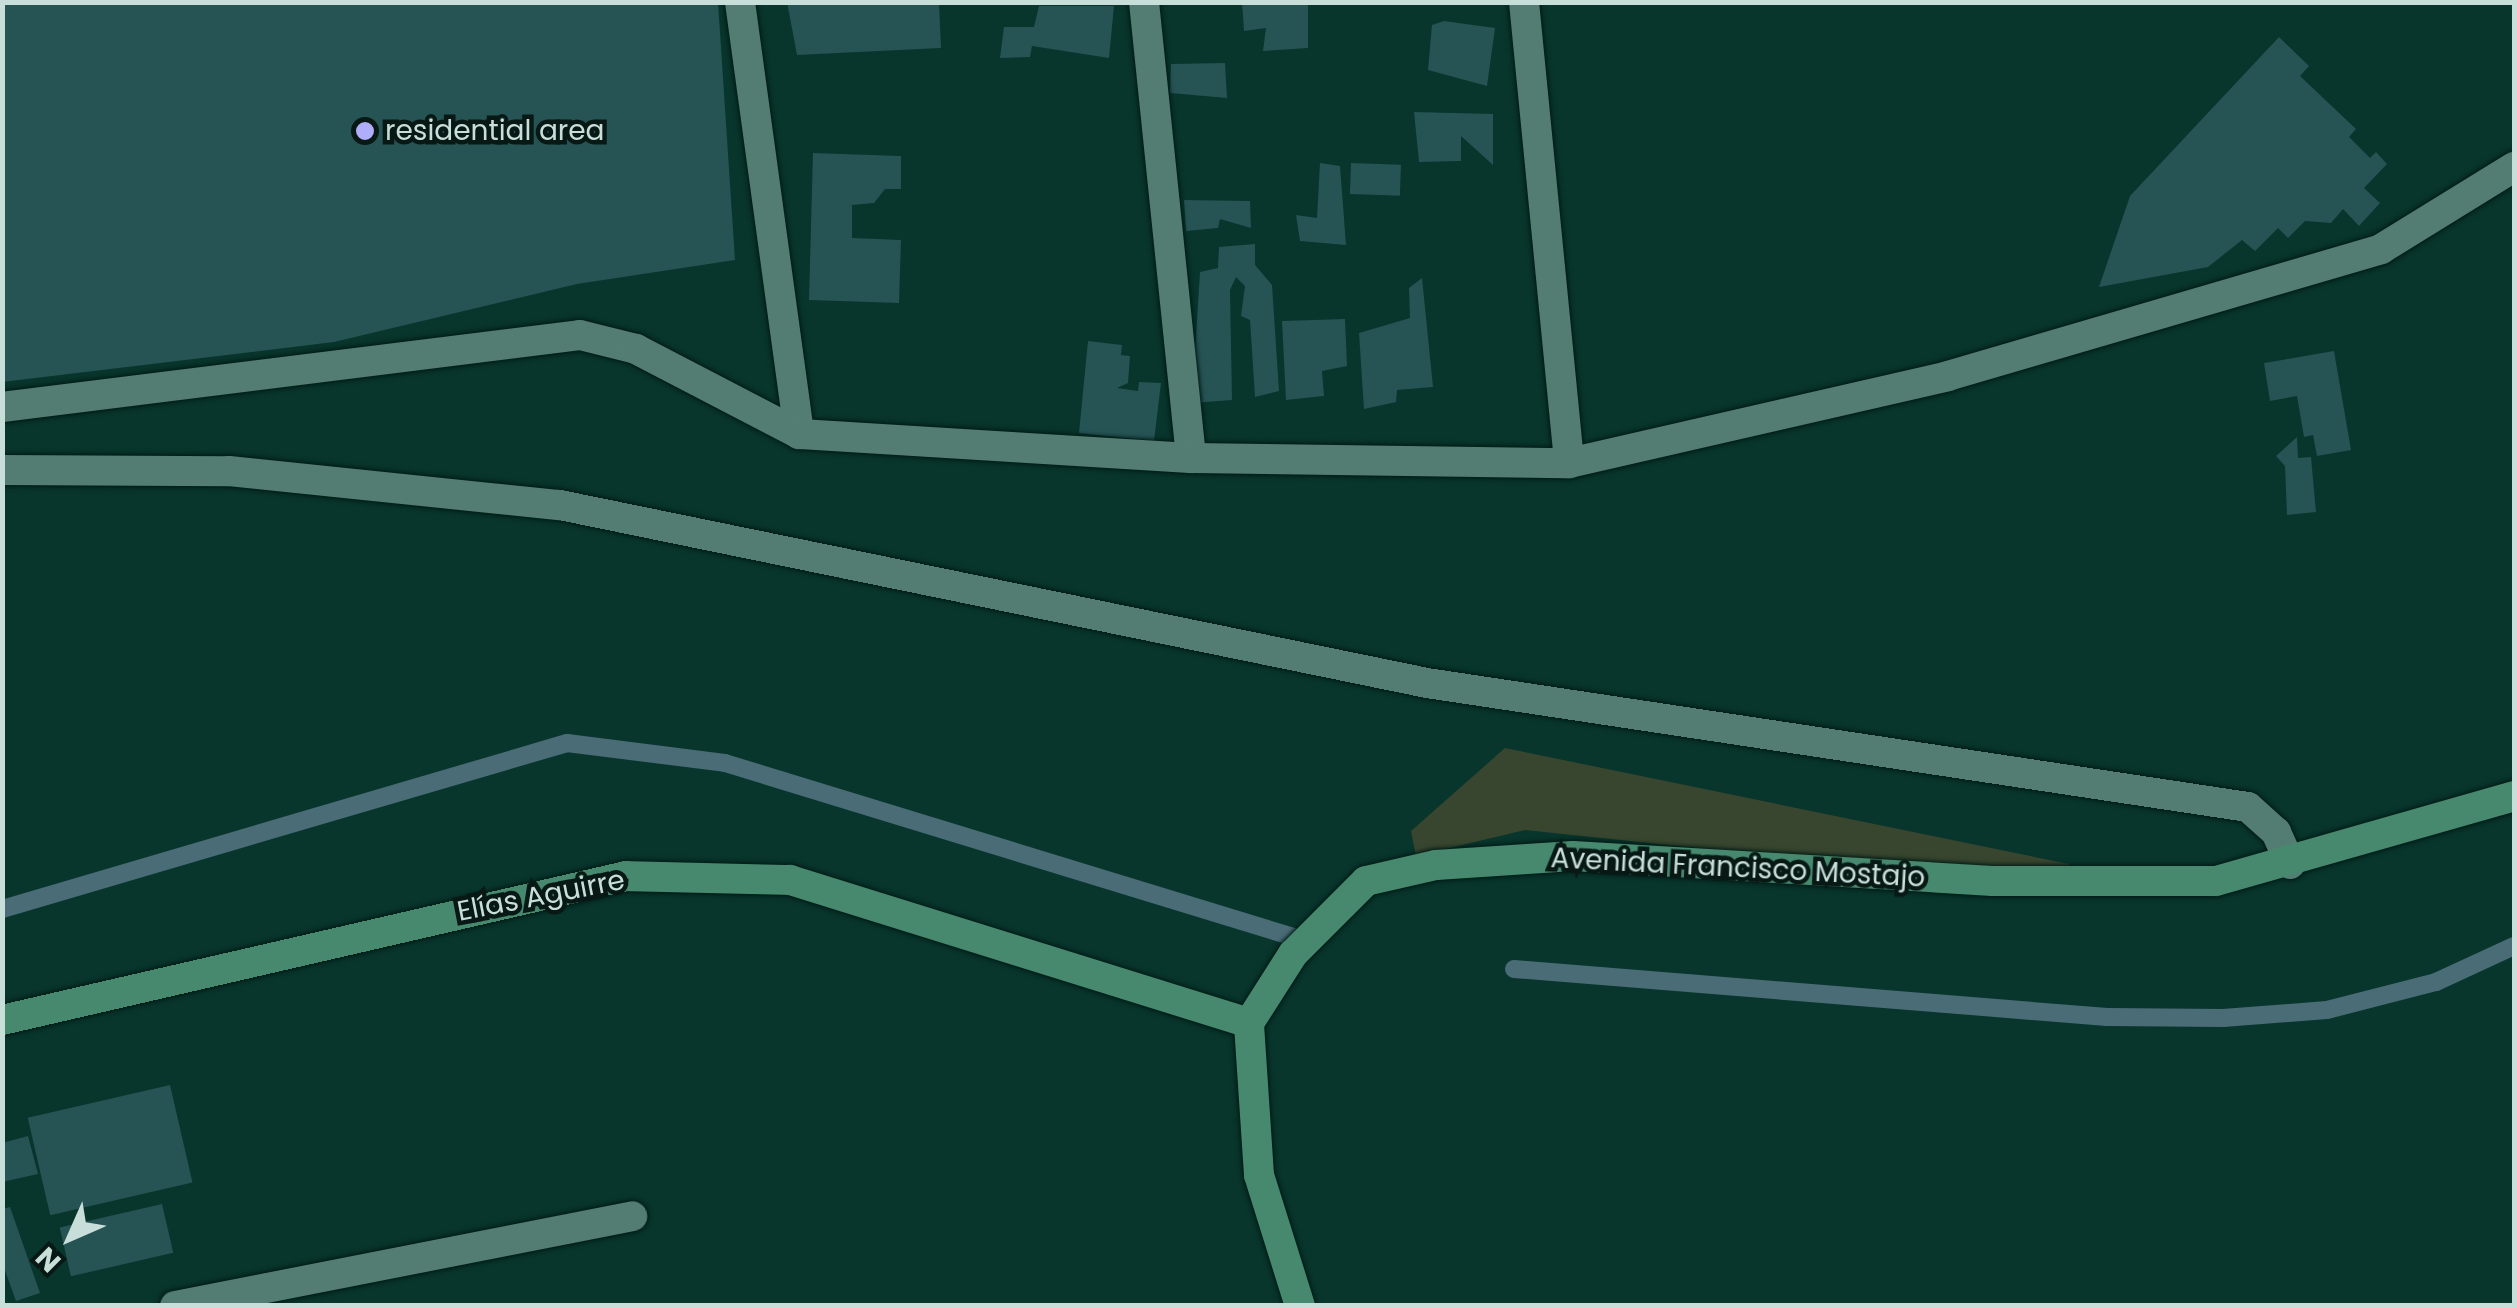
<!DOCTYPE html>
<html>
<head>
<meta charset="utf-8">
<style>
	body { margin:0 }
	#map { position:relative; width:2517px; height:1308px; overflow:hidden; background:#08352c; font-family:Poppins,sans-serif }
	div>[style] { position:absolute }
	.green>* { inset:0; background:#38462f }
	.stream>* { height:18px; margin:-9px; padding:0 9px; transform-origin:9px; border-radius:9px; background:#4a6c77 }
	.building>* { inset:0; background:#265354; transform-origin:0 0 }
	.roads { filter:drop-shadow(0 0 2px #001b15) drop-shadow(0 0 2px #001b15) }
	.street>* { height:30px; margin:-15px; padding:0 15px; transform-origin:15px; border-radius:15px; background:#537d73 }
	.secondary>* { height:30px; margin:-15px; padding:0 15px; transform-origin:15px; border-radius:15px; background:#47896e }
	.dots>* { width:28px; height:28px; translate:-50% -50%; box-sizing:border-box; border:5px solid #081915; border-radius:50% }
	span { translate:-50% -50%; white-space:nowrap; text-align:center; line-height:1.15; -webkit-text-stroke:9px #081915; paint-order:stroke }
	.poi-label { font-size:28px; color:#c8ded8 }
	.left { translate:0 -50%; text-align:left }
	.street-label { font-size:28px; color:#c8ded8 }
	.frame { position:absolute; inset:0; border:5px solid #c8ded8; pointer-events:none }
	.north { position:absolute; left:20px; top:1188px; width:100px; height:100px; -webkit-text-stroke:8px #081915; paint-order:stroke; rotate:225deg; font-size:28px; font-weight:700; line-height:40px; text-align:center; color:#c8ded8 }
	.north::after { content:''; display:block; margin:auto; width:35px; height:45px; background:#c8ded8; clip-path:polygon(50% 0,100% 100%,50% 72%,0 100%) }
</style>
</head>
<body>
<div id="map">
	<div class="green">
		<div style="clip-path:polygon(1505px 748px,2069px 864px,2067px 887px,1525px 830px,1416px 856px,1411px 831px)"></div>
	</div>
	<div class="stream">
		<div style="left:2px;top:909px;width:589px;rotate:-16.37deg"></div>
		<div style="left:567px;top:743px;width:159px;rotate:7.2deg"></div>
		<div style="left:725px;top:763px;width:601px;rotate:17.02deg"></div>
		<div style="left:1514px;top:969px;width:595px;rotate:4.63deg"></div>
		<div style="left:2107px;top:1017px;width:116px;rotate:0.5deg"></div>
		<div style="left:2223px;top:1018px;width:104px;rotate:-4.4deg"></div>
		<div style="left:2327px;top:1010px;width:113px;rotate:-14.4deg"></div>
		<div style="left:2436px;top:982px;width:86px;rotate:-24.8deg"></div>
	</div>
	<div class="building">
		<div style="clip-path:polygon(2px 2px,718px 2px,735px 260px,577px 284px,334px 342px,2px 382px)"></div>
		<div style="clip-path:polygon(787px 2px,939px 2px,941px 48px,797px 55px)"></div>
		<div style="clip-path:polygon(1242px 2px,1308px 2px,1308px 48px,1263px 51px,1266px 28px,1244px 31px)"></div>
		<div style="clip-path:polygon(1039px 6px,1114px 6px,1109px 58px,1032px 46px,1030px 57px,1000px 58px,1004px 27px,1034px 27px)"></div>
		<div style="clip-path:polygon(1444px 21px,1495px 28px,1487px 86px,1428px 70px,1432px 25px)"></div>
		<div style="clip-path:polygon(2279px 37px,2309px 66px,2300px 76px,2356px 129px,2349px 137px,2370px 158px,2376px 152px,2387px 164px,2364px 188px,2380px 203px,2359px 226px,2343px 209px,2331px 223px,2305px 221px,2288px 238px,2278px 228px,2255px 251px,2242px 240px,2208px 267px,2099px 287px,2130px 196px)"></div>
		<div style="clip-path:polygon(1225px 63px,1227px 98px,1170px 93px,1171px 64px)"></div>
		<div style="clip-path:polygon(1414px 112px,1493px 114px,1493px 165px,1461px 136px,1461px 161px,1419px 162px)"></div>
		<div style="clip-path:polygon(813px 153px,901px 156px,901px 189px,885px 189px,874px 203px,840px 206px,852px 205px,852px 238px,901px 240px,899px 303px,809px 300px)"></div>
		<div style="clip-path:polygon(1320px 163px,1340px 166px,1346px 245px,1300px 241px,1296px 215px,1317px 218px)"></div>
		<div style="left:1351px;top:163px;width:50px;height:31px;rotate:2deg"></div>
		<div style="clip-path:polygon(1184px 200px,1250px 201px,1251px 228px,1220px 219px,1218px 228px,1186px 231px)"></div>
		<div style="clip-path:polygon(1255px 244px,1255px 265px,1272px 285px,1279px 391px,1255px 397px,1250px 320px,1241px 316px,1245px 286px,1236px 277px,1230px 290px,1232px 400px,1192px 403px,1200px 272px,1218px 268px,1219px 247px)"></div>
		<div style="clip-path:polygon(1422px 278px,1433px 387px,1397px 390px,1396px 402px,1364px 409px,1359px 333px,1410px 318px,1409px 288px)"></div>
		<div style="clip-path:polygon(1345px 319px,1347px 366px,1322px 371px,1324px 396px,1286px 400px,1282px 321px)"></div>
		<div style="clip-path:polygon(1088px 341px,1122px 345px,1121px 355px,1130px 356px,1128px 383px,1117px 388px,1138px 391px,1139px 382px,1161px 383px,1154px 441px,1079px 433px)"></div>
		<div style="clip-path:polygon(2334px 351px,2351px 450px,2317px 456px,2313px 435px,2304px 437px,2297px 396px,2270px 401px,2264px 363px)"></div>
		<div style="clip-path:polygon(2297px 437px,2298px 458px,2311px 457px,2316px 512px,2287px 515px,2285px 466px,2276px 456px)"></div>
		<div style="left:170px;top:1085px;width:100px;height:146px;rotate:77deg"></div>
		<div style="clip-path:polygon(28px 1136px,38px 1174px,2px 1182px,2px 1143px)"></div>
		<div style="left:162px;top:1204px;width:50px;height:105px;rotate:77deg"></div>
		<div style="clip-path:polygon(10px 1207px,40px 1293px,16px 1301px,2px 1262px,2px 1209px)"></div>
	</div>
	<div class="roads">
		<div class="street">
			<div style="left:740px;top:2px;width:436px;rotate:82.2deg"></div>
			<div style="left:1144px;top:2px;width:458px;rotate:84.1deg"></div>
			<div style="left:1524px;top:2px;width:463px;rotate:84.4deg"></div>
			<div style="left:2px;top:407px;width:582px;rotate:-7.1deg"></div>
			<div style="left:580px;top:335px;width:58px;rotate:14deg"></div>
			<div style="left:636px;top:349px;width:184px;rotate:27.5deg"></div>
			<div style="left:799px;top:434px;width:393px;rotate:3.5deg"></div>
			<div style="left:1191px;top:458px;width:378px;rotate:0.8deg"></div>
			<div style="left:1569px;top:463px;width:389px;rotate:-12.9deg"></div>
			<div style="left:1948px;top:376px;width:451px;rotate:-16.3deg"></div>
			<div style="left:2381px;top:249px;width:156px;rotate:-31.7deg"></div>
			<div style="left:2px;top:470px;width:227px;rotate:0.3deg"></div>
			<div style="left:229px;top:471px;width:333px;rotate:5.9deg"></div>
			<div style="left:560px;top:505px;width:885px;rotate:11.6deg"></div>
			<div style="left:1427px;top:683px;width:830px;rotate:8.59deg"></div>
			<div style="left:2248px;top:807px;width:38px;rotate:42deg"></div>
			<div style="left:2276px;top:832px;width:35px;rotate:66deg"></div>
			<div style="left:175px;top:1306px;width:466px;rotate:-11.1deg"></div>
		</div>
		<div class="secondary">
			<div style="left:2px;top:1020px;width:640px;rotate:-12.99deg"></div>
			<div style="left:626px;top:876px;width:164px;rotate:1.4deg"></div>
			<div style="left:790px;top:880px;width:481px;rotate:17.3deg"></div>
			<div style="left:1300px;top:1306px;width:137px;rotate:-107.4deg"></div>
			<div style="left:1259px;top:1175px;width:152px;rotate:-93.8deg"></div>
			<div style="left:1249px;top:1023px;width:82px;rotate:-57.5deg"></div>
			<div style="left:1293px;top:954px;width:103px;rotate:-45deg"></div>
			<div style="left:1366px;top:881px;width:72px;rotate:-12.9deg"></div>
			<div style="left:1436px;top:865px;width:137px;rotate:-3.8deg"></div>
			<div style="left:1573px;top:856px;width:420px;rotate:3.4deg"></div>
			<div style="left:1992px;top:881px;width:224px"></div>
			<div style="left:2216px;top:881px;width:310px;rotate:-15.9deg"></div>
		</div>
	</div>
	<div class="dots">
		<div style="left:365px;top:131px;background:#b0aefa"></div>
	</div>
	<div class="poi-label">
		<span class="left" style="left:385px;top:131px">residential area</span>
	</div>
	<div class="street-label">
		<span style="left:1738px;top:868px;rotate:3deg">Avenida Francisco Mostajo</span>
		<span style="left:541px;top:896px;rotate:-11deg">Elías Aguirre</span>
	</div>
	<div class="frame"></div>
	<div class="north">N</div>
</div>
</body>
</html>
